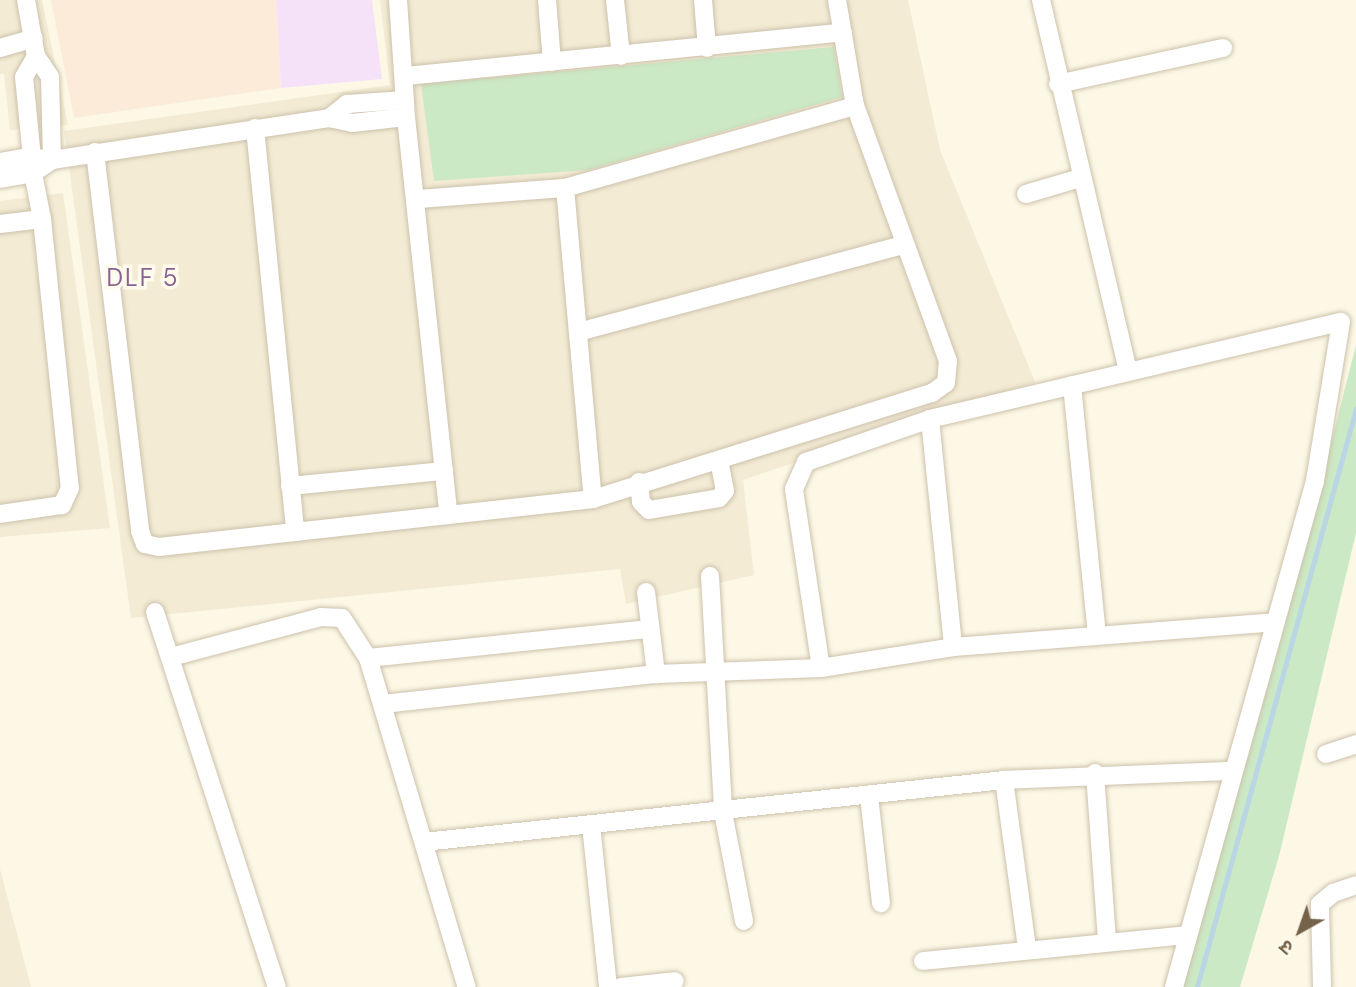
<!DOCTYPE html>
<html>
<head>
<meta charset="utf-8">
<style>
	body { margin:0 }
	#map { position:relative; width:1356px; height:987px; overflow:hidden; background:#fcf8e5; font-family:"DM Sans","Noto Sans Devanagari",sans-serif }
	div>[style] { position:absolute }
	.residential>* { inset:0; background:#f3ebd4 }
	.commercial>* { inset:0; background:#fcebd9 }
	.education>* { inset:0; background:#f5e2f8 }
	.green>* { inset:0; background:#cbe9c4 }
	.stream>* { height:5px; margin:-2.5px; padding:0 2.5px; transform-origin:2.5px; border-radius:2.5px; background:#bad6e5 }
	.roads { filter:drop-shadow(0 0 2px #cdc1ac) drop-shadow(0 0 2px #cdc1ac) }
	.street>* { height:18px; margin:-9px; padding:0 9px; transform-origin:9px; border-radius:9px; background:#fff }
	span { translate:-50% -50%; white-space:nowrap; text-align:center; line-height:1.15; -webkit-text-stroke:7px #fffbec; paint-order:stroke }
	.neighbourhood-label { font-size:24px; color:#8b6391; letter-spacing:2px }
	.north { position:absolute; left:1265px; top:896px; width:70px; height:70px; -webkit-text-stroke:5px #fffbec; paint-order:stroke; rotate:220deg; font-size:19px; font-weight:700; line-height:28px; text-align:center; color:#74624b }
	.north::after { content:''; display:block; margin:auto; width:24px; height:32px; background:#74624b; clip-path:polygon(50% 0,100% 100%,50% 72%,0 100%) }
</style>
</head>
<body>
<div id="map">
	<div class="residential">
		<div style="clip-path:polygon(0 0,42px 0,68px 125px,10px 130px,4px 74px,0 74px)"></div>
		<div style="clip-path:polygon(380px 0,908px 0,940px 150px,1035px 382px,743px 480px,754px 575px,626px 604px,620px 569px,131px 618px,64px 131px,390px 85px)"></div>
		<div style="clip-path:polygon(63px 193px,110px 528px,0 537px,0 201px)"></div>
		<div style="clip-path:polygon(0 869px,31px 987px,0 987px)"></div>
	</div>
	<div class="commercial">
		<div style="clip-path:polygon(51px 0,276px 0,281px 88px,74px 118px)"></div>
	</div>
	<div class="education">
		<div style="clip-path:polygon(276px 0,372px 0,382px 79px,281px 88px)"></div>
	</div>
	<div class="green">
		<div style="clip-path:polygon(834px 47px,842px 97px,588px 170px,434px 181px,421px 84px)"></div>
		<div style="clip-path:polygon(1356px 345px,1356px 533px,1279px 856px,1240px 987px,1182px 987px,1282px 636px)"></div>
	</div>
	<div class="stream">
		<div style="left:1197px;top:987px;width:600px;rotate:-74.64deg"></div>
	</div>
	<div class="roads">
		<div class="street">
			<div style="left:26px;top:0;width:57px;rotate:79.9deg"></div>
			<div style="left:36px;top:56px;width:25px;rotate:56deg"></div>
			<div style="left:50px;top:77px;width:83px;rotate:88.6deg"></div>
			<div style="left:398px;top:0;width:117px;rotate:86.1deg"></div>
			<div style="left:406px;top:117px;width:398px;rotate:83.9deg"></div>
			<div style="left:547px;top:0;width:62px;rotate:85.4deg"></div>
			<div style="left:615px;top:0;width:56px;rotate:83.9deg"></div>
			<div style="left:703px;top:0;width:48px;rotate:85.2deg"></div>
			<div style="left:1041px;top:0;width:380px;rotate:76.8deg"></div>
			<div style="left:0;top:48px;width:35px;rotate:-16deg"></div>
			<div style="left:406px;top:76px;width:439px;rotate:-5.7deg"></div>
			<div style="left:1058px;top:84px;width:169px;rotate:-12.3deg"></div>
			<div style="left:329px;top:118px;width:23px;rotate:-38deg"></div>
			<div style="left:347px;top:104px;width:58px;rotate:-3.9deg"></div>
			<div style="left:255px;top:128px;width:406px;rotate:84.3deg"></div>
			<div style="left:95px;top:152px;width:382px;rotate:83.2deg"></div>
			<div style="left:140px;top:531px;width:14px;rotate:69deg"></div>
			<div style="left:145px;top:544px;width:14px;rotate:12deg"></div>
			<div style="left:159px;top:547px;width:437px;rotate:-6.3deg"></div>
			<div style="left:593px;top:499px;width:355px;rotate:-17.4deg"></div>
			<div style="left:932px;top:393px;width:17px;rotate:-36deg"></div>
			<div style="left:946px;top:383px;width:22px;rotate:-85deg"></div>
			<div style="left:948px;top:361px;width:271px;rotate:-110deg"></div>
			<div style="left:855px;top:106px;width:108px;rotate:-99.6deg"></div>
			<div style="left:32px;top:158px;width:81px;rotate:-95.6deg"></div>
			<div style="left:24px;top:77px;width:24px;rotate:-60deg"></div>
			<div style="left:0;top:162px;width:28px;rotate:-10deg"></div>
			<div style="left:28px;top:157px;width:24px;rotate:7deg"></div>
			<div style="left:52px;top:160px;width:280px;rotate:-8.6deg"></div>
			<div style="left:329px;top:118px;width:24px;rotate:12deg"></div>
			<div style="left:352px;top:123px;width:54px;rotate:-6.3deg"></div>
			<div style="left:33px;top:173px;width:47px;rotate:78.9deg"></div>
			<div style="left:0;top:179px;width:34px;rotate:-10deg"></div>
			<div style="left:33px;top:173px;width:23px;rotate:-34deg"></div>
			<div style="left:565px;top:188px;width:312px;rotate:84.9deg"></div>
			<div style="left:1026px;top:194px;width:56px;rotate:-16.5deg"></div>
			<div style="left:418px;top:199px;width:147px;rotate:-4.3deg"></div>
			<div style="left:565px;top:188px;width:301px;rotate:-15.8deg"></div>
			<div style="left:0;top:224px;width:42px;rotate:-6.8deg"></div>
			<div style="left:42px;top:219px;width:270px;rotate:84.1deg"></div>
			<div style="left:70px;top:488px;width:19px;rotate:115deg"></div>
			<div style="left:62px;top:505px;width:63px;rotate:171.7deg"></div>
			<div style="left:578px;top:332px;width:336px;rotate:-15deg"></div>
			<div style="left:1072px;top:385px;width:250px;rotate:84.3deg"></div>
			<div style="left:930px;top:419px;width:229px;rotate:84.2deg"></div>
			<div style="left:639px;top:482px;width:20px;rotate:84deg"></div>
			<div style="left:641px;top:502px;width:11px;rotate:45deg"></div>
			<div style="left:649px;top:510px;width:71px;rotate:-9.7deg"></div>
			<div style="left:719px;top:498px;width:9px;rotate:-49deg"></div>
			<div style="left:725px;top:491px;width:31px;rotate:-101deg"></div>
			<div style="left:290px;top:486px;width:155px;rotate:-5.6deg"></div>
			<div style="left:710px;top:576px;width:236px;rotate:86.8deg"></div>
			<div style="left:723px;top:812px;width:111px;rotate:79.1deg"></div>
			<div style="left:646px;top:592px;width:83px;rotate:83deg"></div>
			<div style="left:155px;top:612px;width:394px;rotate:72deg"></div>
			<div style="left:171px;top:657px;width:155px;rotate:-14.9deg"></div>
			<div style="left:321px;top:617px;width:21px;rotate:3deg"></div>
			<div style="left:342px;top:618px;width:48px;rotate:57deg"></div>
			<div style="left:368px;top:658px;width:344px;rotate:73.3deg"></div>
			<div style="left:368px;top:658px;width:283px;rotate:-5.9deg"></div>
			<div style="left:821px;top:668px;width:181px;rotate:-98.6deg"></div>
			<div style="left:794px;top:489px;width:30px;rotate:-66deg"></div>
			<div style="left:806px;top:462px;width:131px;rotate:-19.1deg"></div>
			<div style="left:930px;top:419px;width:422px;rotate:-13.3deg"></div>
			<div style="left:1341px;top:322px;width:161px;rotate:99.3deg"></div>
			<div style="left:1315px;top:481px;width:525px;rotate:105.57deg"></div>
			<div style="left:383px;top:704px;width:275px;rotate:-6.3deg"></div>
			<div style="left:656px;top:674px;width:165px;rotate:-2.1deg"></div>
			<div style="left:821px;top:668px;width:134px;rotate:-9deg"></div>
			<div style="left:953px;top:647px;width:323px;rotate:-4.4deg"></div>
			<div style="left:1326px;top:754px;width:32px;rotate:-18deg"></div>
			<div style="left:1095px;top:773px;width:167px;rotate:85.9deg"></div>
			<div style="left:1004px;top:780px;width:171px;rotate:82.2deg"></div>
			<div style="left:869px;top:796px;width:108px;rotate:83.6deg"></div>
			<div style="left:591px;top:825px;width:163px;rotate:84deg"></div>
			<div style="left:424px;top:842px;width:583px;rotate:-6.1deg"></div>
			<div style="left:1004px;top:780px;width:227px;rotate:-2.3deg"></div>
			<div style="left:923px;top:961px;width:266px;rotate:-5.6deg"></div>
			<div style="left:621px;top:987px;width:54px;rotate:-6.3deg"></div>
			<div style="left:1322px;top:987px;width:83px;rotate:-91.4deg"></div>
			<div style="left:1320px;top:904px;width:17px;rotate:-40deg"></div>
			<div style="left:1333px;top:893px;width:24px;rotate:-19deg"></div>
		</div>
	</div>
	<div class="neighbourhood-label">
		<span style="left:143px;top:278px">DLF 5</span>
	</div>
	<div class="north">उ</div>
</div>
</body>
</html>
